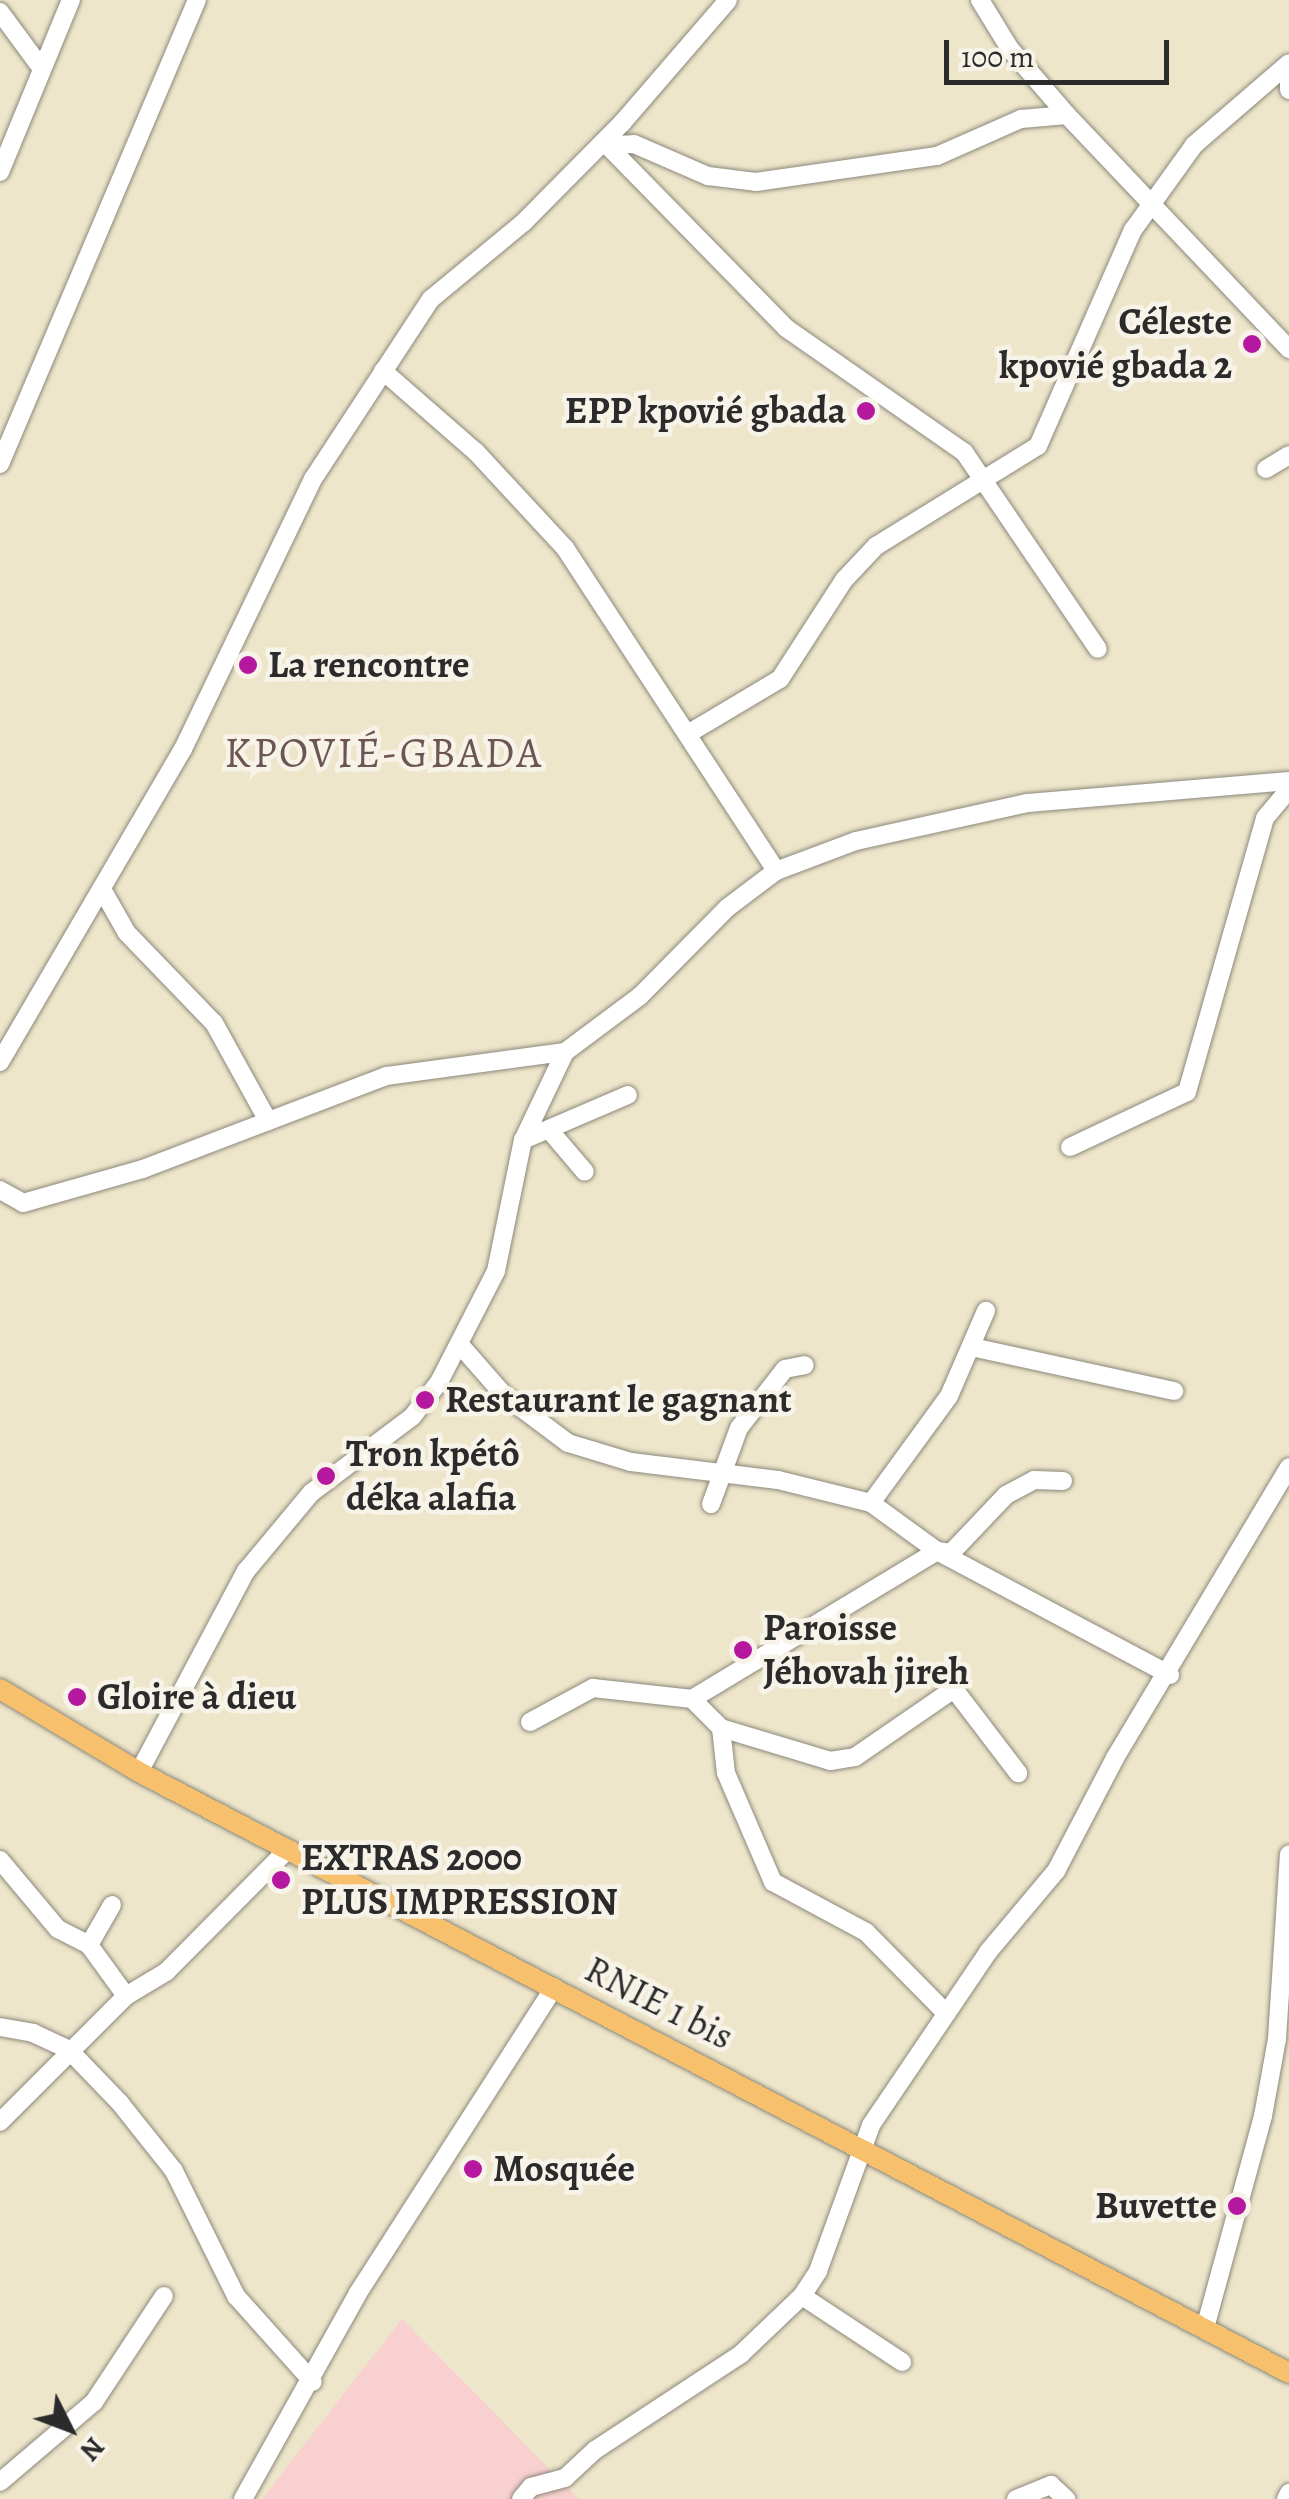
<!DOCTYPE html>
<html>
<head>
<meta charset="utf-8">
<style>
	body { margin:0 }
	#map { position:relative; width:1289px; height:2499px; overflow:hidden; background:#eee6cb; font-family:Alegreya,serif }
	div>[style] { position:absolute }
	.built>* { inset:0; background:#f7d0cf }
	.roads { filter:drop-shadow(0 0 2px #8c887b) drop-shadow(0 0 2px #8c887b) }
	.minor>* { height:18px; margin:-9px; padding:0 9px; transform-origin:9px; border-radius:9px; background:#fff }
	.major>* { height:20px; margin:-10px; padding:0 10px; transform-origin:10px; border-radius:10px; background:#f7c06c }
	.dots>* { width:28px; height:28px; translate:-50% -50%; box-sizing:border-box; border:5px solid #f7f3e8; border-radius:50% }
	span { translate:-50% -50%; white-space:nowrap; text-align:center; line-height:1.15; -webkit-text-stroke:9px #f7f3e8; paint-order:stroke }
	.poi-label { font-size:38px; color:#2b2b2b; font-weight:700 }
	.right { translate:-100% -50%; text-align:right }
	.left { translate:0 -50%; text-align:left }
	.street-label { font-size:38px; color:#2b2b2b }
	.quarter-label { font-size:42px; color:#6c5552; letter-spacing:2.5px }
	.north { position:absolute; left:20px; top:2379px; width:100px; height:100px; -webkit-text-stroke:8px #f7f3e8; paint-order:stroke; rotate:132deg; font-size:28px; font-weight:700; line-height:40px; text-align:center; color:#2b2b2b }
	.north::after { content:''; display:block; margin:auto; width:35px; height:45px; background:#2b2b2b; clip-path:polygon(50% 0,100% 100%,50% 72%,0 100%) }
	.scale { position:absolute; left:944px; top:40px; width:225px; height:45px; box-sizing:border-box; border:5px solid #2b2b2b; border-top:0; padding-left:12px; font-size:30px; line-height:35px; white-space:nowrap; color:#2b2b2b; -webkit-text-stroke:8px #f7f3e8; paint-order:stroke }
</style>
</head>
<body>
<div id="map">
	<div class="built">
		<div style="clip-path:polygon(402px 2319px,579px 2499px,262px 2499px)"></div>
	</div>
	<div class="roads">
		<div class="minor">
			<div style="left:980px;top:0;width:57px;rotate:58.5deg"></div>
			<div style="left:1010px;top:49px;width:87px;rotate:49.2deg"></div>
			<div style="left:0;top:12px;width:71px;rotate:53.6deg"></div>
			<div style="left:1289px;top:82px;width:8px;rotate:90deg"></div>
			<div style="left:604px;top:142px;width:260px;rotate:45.6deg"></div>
			<div style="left:786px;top:328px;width:217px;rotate:34.9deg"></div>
			<div style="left:964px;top:452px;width:238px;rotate:55.8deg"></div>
			<div style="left:609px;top:145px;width:25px;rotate:-2deg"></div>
			<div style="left:634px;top:144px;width:81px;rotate:23.4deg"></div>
			<div style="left:708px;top:176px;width:48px;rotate:7.1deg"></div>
			<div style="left:756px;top:182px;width:183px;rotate:-8.2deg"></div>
			<div style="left:937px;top:156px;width:92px;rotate:-23.8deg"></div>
			<div style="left:1021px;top:119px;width:46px;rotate:-5deg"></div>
			<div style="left:1067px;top:115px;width:323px;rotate:46.5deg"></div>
			<div style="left:0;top:172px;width:186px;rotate:-67.6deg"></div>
			<div style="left:383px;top:371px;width:123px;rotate:41.1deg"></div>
			<div style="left:476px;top:452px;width:131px;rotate:47.2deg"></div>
			<div style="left:565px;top:548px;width:386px;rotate:56.8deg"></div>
			<div style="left:0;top:464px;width:504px;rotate:-67deg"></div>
			<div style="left:1266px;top:469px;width:27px;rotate:-31deg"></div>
			<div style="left:691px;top:732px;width:104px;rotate:-30.8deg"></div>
			<div style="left:780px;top:679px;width:118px;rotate:-57.1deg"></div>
			<div style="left:844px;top:580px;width:47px;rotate:-46.7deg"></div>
			<div style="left:876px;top:546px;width:190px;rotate:-31.7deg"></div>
			<div style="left:1038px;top:446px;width:236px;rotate:-66.3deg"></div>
			<div style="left:1133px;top:230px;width:105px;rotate:-54.3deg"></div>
			<div style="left:1194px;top:145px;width:125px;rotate:-40.8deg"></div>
			<div style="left:103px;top:891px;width:48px;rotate:60.3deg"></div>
			<div style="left:127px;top:933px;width:125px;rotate:46deg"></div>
			<div style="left:214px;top:1023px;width:112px;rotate:61.1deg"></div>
			<div style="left:0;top:1062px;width:363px;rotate:-59.7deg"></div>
			<div style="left:183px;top:749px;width:300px;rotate:-64.3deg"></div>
			<div style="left:313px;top:479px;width:215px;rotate:-56.8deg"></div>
			<div style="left:431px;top:299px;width:119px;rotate:-39.6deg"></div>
			<div style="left:523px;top:223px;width:141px;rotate:-45.3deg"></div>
			<div style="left:622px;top:123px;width:162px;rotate:-49.2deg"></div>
			<div style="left:551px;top:1132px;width:52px;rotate:49.6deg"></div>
			<div style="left:523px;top:1140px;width:114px;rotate:-23.2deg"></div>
			<div style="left:1070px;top:1147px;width:129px;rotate:-25.2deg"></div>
			<div style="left:1187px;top:1092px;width:285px;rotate:-74.1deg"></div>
			<div style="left:1265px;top:818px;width:38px;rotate:-50deg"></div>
			<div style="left:0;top:1190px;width:26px;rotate:29deg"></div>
			<div style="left:23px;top:1203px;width:125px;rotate:-15.8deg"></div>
			<div style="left:143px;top:1169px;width:261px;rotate:-20.9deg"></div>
			<div style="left:387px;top:1076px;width:180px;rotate:-7.7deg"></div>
			<div style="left:461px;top:1346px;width:65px;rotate:48.7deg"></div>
			<div style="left:504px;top:1395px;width:80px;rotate:36.9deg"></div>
			<div style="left:568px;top:1443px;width:66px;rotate:16.8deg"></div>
			<div style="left:631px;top:1462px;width:148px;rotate:7deg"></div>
			<div style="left:778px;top:1480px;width:96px;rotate:13.9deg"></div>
			<div style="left:871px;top:1503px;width:82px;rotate:36deg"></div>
			<div style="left:937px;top:1551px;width:264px;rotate:28deg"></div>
			<div style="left:972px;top:1347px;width:207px;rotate:12.3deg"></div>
			<div style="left:871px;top:1503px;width:132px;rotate:-53.9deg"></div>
			<div style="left:949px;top:1396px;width:93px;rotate:-66.5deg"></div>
			<div style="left:711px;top:1504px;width:81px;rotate:-69.8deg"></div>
			<div style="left:739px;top:1428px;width:75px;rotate:-52.1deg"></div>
			<div style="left:785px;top:1369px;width:20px;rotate:-11deg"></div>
			<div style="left:692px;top:1699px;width:286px;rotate:-31.1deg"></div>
			<div style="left:937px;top:1551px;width:14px;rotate:8deg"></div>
			<div style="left:951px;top:1553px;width:80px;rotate:-46.5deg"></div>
			<div style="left:1006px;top:1495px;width:32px;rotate:-28deg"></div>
			<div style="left:1034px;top:1480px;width:29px;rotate:2deg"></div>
			<div style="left:530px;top:1722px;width:72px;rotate:-28.4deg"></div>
			<div style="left:593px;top:1688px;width:100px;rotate:6.3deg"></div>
			<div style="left:692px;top:1699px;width:41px;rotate:45deg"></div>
			<div style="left:721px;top:1728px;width:45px;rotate:83.7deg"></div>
			<div style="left:726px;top:1773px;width:119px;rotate:66.7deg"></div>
			<div style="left:773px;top:1882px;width:106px;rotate:28.3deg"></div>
			<div style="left:866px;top:1932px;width:114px;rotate:45.4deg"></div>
			<div style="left:721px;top:1728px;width:114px;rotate:16.8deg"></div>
			<div style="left:830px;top:1761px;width:25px;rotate:-9deg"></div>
			<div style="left:855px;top:1757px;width:120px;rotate:-34.5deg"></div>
			<div style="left:954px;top:1689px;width:106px;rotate:52.7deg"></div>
			<div style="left:139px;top:1772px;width:228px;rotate:-62deg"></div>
			<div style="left:246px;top:1571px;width:102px;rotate:-50.2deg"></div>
			<div style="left:311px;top:1493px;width:126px;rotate:-37deg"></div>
			<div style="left:412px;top:1417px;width:44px;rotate:-52.4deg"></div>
			<div style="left:439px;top:1382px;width:125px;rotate:-62.8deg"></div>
			<div style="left:496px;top:1271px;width:134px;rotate:-78.4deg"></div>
			<div style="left:523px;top:1140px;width:98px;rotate:-64.5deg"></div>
			<div style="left:565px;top:1052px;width:94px;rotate:-36.7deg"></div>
			<div style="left:640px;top:996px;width:124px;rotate:-45.3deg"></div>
			<div style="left:727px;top:908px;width:61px;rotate:-37.1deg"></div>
			<div style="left:776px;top:871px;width:85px;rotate:-20.6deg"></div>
			<div style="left:856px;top:841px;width:176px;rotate:-12.5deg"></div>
			<div style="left:1028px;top:803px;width:262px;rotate:-4.8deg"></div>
			<div style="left:0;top:1860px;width:90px;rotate:50deg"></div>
			<div style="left:58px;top:1929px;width:35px;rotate:27deg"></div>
			<div style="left:89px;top:1945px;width:63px;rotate:54deg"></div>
			<div style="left:89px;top:1945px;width:46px;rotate:-60.1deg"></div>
			<div style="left:0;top:2027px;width:34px;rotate:10deg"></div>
			<div style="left:33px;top:2033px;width:40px;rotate:25deg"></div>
			<div style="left:69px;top:2050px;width:74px;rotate:46.1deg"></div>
			<div style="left:120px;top:2103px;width:87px;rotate:51.5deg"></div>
			<div style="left:174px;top:2171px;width:140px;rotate:63.6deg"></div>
			<div style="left:236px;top:2296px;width:115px;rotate:48.2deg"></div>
			<div style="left:0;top:2122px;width:178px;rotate:-45deg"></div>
			<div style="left:126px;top:1996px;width:47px;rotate:-31deg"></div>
			<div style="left:166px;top:1972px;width:172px;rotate:-45.2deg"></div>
			<div style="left:802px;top:2296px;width:120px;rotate:33.4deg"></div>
			<div style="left:1205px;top:2328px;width:220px;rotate:-74.7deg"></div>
			<div style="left:1263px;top:2116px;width:78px;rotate:-79.7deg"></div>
			<div style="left:1277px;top:2039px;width:185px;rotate:-86.3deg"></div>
			<div style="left:0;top:2482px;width:123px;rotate:-40.4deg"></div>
			<div style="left:94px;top:2402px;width:127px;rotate:-56.6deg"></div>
			<div style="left:243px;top:2499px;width:236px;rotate:-60.8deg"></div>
			<div style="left:358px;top:2293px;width:363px;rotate:-57.3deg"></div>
			<div style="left:521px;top:2499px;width:16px;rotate:-50deg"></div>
			<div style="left:531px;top:2487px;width:35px;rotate:-15deg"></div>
			<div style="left:565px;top:2478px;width:41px;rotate:-43deg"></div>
			<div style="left:595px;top:2450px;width:175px;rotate:-33.3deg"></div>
			<div style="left:741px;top:2354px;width:84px;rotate:-43.6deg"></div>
			<div style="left:802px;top:2296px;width:30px;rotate:-57deg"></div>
			<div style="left:818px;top:2271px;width:155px;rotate:-70deg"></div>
			<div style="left:871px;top:2125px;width:209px;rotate:-55.9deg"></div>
			<div style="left:988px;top:1952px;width:106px;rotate:-50deg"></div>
			<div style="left:1056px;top:1871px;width:127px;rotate:-62.4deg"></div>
			<div style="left:1115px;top:1758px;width:339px;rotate:-59.1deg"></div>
			<div style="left:1016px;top:2499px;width:38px;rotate:-22deg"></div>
			<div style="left:1051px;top:2485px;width:21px;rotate:43deg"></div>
			<div style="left:1286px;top:2499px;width:7px;rotate:-63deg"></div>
		</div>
		<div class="major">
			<div style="left:0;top:1689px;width:162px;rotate:30.8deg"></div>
			<div style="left:139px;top:1772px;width:1298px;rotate:27.59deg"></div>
		</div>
	</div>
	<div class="dots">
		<div style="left:1252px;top:344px;background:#b5179e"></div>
		<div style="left:866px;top:411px;background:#b5179e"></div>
		<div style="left:248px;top:665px;background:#b5179e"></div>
		<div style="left:425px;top:1400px;background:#b5179e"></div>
		<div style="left:326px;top:1476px;background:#b5179e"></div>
		<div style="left:743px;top:1650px;background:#b5179e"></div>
		<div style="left:77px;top:1697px;background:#b5179e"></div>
		<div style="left:281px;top:1880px;background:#b5179e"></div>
		<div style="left:473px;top:2169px;background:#b5179e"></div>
		<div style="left:1237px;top:2206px;background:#b5179e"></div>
	</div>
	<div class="poi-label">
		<span class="right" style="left:1232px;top:344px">Céleste<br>kpovié gbada 2</span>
		<span class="right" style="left:846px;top:411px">EPP kpovié gbada</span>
		<span class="left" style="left:268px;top:665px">La rencontre</span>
		<span class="left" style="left:445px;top:1400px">Restaurant le gagnant</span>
		<span class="left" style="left:346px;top:1476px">Tron kpétô<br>déka alafia</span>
		<span class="left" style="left:763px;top:1650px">Paroisse<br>Jéhovah jireh</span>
		<span class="left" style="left:97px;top:1697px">Gloire à dieu</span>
		<span class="left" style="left:301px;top:1880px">EXTRAS 2000<br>PLUS IMPRESSION</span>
		<span class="left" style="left:493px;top:2169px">Mosquée</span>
		<span class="right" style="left:1217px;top:2206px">Buvette</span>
	</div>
	<div class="street-label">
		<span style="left:659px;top:2003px;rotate:27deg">RNIE 1 bis</span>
	</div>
	<div class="quarter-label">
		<span style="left:384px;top:753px">KPOVIÉ-GBADA</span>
	</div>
	<div class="north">N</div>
	<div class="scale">100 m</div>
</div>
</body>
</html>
